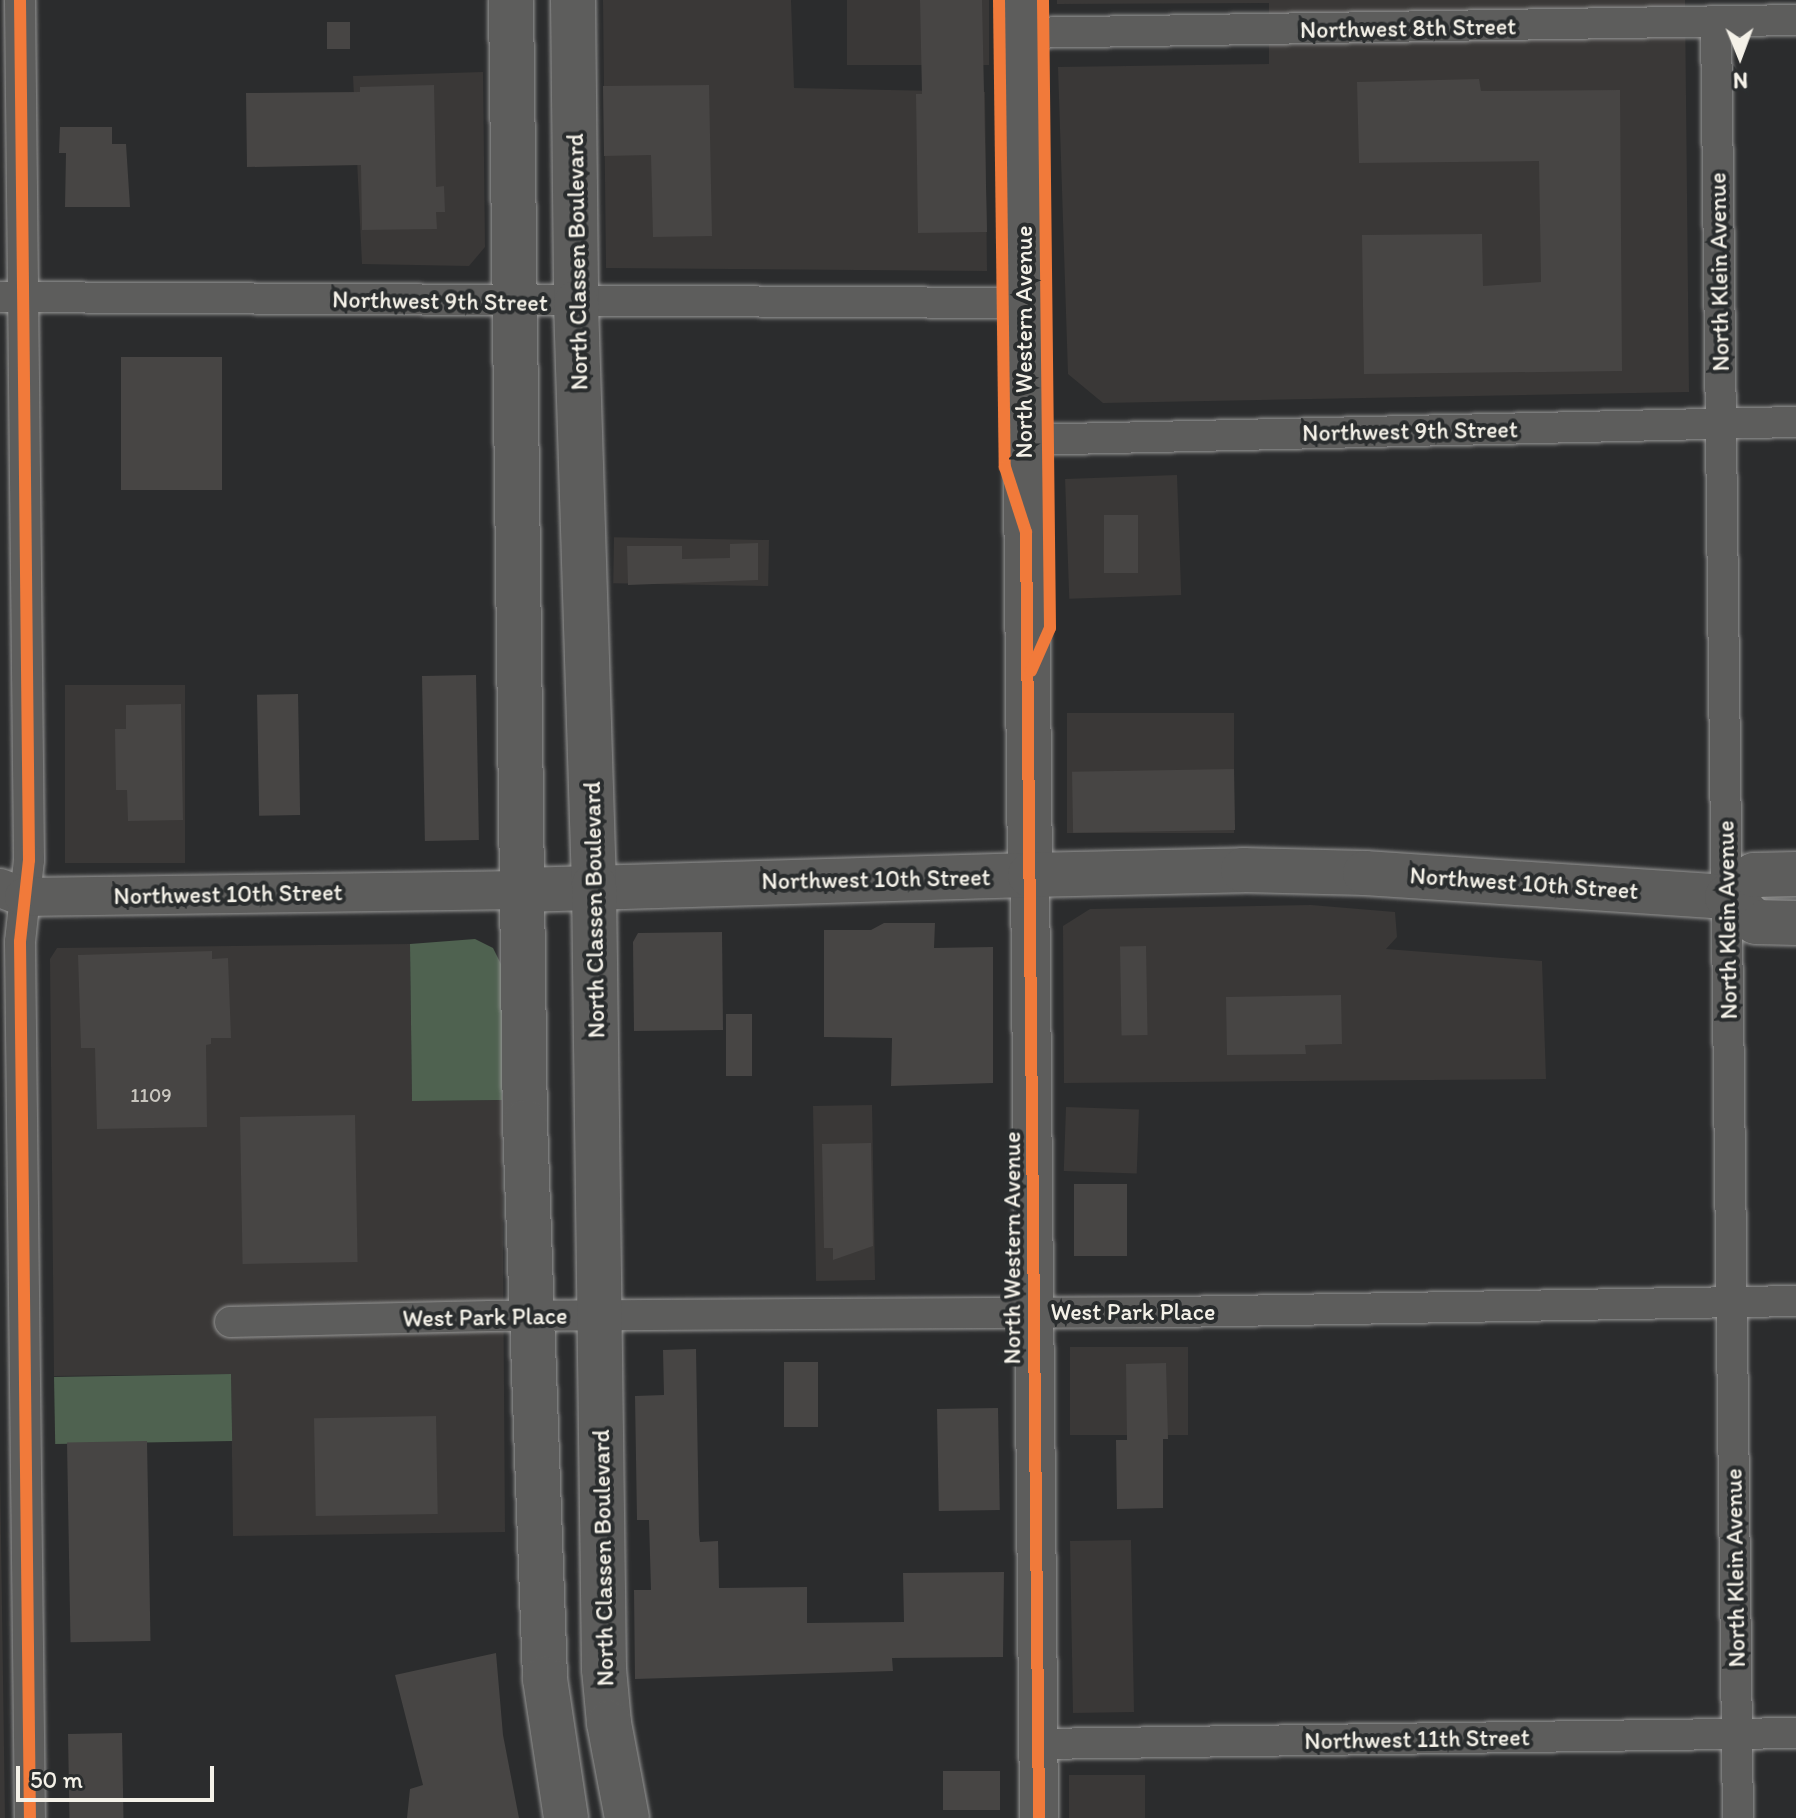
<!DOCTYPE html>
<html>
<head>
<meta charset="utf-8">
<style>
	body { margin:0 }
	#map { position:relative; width:1796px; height:1818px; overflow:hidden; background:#2b2c2d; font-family:Itim,sans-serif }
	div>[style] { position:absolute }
	.built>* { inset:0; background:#3a3837; transform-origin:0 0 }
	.green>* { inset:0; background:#4f6250; transform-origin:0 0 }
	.building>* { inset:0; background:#474544; transform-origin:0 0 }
	.roads { filter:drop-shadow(0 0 2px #979796) drop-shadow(0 0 2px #979796) }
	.minor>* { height:30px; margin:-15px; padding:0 15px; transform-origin:15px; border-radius:15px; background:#5d5d5c }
	.tertiary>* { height:38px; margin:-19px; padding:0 19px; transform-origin:19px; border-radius:19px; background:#5d5d5c }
	.secondary>* { height:44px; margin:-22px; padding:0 22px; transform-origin:22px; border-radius:22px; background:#5d5d5c }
	.primary>* { height:44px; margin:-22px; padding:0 22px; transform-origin:22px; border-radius:22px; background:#5d5d5c }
	.cycleway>* { height:12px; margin:-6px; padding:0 6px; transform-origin:6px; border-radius:6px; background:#f17a3a }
	span { translate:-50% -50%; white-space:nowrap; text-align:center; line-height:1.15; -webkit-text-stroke:8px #2a2d2e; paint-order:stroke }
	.number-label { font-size:20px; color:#c9c6bf }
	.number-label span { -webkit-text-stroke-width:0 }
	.street-label { font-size:24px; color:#f4f1e8 }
	.north { position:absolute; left:1700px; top:16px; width:80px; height:80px; -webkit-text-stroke:6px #2a2d2e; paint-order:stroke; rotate:179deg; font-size:22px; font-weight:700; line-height:32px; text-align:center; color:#f4f1e8 }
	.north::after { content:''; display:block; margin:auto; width:28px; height:36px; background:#f4f1e8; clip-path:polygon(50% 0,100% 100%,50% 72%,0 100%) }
	.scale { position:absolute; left:16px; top:1766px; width:198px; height:36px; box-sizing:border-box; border:4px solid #f4f1e8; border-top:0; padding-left:10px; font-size:24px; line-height:28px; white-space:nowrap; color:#f4f1e8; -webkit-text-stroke:6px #2a2d2e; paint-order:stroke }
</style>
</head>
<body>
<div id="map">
	<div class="built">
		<div style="clip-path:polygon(603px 0,791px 0,794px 88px,985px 92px,987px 271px,606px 268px)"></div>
		<div style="left:847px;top:0;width:142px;height:65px"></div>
		<div style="clip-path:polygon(1057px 0,1685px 0,1689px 392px,1103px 403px,1068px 374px,1058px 67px,1269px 64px,1269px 3px,1057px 4px)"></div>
		<div style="clip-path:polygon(483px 72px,485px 247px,469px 266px,362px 264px,353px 76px)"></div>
		<div style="left:1177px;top:475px;width:120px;height:112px;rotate:88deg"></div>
		<div style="left:769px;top:540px;width:46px;height:155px;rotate:91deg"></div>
		<div style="left:65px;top:685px;width:120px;height:178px"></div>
		<div style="left:1234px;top:713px;width:120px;height:167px;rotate:90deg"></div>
		<div style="clip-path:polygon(1311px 905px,1395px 912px,1397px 937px,1386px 949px,1542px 961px,1546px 1079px,1064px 1083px,1063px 926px,1090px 909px)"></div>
		<div style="clip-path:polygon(410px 944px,412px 1101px,502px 1100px,505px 1532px,233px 1536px,231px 1374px,54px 1376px,50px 959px,57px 948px)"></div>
		<div style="left:872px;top:1105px;width:175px;height:59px;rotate:89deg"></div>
		<div style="left:1066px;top:1107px;width:73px;height:64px;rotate:2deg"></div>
		<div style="left:1188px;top:1347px;width:88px;height:118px;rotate:90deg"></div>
		<div style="clip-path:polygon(0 1466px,5px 1818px,0 1818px)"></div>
		<div style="left:1131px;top:1540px;width:172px;height:61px;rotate:89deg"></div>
		<div style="left:1069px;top:1775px;width:76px;height:43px"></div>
	</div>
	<div class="green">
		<div style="clip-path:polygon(475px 939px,493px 948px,504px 970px,502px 1100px,412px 1101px,410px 944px)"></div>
		<div style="left:231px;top:1374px;width:67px;height:177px;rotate:89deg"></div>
	</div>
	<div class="building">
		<div style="clip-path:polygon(920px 0,982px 0,987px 232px,918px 233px,916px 94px,922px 94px)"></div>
		<div style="left:350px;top:22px;width:27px;height:23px;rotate:90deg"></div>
		<div style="clip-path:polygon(1479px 79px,1481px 91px,1620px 90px,1622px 371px,1364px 374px,1362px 235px,1482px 234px,1483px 286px,1541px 282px,1539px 161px,1359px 163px,1357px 82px)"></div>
		<div style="clip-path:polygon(434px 85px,436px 187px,444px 186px,445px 212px,436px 212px,437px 229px,362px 230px,361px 165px,247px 167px,246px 93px,360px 92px,360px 87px)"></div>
		<div style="clip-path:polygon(709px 85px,712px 236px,653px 237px,651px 155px,604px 156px,603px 86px)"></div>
		<div style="clip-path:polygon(60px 127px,112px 127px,112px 144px,126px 144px,130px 207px,65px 207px,66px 153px,59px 153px)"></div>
		<div style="left:222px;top:357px;width:133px;height:101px;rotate:90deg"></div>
		<div style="left:1104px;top:515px;width:34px;height:58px"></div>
		<div style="clip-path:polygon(758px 543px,758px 580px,628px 585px,627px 546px,682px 546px,682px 559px,730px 558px,730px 544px)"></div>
		<div style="left:476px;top:675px;width:165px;height:54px;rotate:89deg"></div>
		<div style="left:298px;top:694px;width:121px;height:41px;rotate:89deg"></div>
		<div style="clip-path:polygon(181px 704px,183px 820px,128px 821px,127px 790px,116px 790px,115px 729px,126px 729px,126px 705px)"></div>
		<div style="left:1234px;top:769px;width:61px;height:162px;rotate:89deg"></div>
		<div style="clip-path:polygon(884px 923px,935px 923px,934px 948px,993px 947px,993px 1083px,891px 1086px,892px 1038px,824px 1037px,824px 930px,871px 930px)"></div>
		<div style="clip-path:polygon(722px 932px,723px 1030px,634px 1031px,633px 942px,638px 933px)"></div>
		<div style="left:1146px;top:946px;width:89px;height:26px;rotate:89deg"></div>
		<div style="clip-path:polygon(212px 951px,212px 959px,228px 958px,231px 1038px,211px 1038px,211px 1044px,206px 1045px,207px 1127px,97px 1129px,95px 1048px,81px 1048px,78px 955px)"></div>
		<div style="clip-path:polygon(1341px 995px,1342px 1044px,1305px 1045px,1306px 1054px,1227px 1055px,1226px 997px)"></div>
		<div style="left:726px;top:1014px;width:26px;height:62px"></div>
		<div style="left:355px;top:1115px;width:147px;height:115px;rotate:89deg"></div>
		<div style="clip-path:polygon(871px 1143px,873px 1246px,833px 1260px,833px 1248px,824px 1248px,822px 1144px)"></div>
		<div style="left:1127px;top:1184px;width:72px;height:53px;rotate:90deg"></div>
		<div style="clip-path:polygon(696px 1349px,699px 1534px,700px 1542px,718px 1541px,719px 1588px,807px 1587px,807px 1623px,904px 1622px,903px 1573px,1004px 1572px,1003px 1657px,892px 1658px,893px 1671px,635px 1679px,634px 1590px,651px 1590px,649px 1520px,637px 1520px,635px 1396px,664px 1395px,663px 1350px)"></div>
		<div style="left:784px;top:1362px;width:34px;height:65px"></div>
		<div style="clip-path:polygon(1166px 1363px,1168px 1439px,1163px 1439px,1163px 1508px,1117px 1509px,1116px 1440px,1127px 1440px,1126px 1364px)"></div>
		<div style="left:998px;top:1408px;width:102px;height:61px;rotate:89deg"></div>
		<div style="left:436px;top:1416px;width:98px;height:122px;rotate:89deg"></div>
		<div style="left:147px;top:1441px;width:200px;height:80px;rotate:89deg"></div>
		<div style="clip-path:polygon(496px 1653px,503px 1735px,519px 1818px,407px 1818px,410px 1789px,423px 1785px,395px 1675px)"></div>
		<div style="left:122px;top:1733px;width:85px;height:54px;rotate:89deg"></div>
		<div style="left:943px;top:1771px;width:57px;height:39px"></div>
	</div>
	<div class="roads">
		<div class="minor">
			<div style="left:20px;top:0;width:860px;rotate:89.4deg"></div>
			<div style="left:29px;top:860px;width:82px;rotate:96.3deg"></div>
			<div style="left:20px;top:942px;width:876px;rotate:89.35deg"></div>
			<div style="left:1716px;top:22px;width:1796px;rotate:89.3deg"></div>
			<div style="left:1021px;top:33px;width:775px;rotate:-0.96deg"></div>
			<div style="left:0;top:297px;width:1023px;rotate:0.34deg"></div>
			<div style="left:1024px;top:440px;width:772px;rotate:-1.34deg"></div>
			<div style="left:230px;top:1322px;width:260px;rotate:-1.3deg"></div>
			<div style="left:490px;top:1316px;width:683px;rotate:-0.34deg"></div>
			<div style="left:1173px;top:1312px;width:623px;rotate:-1.01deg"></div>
			<div style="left:1038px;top:1744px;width:758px;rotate:-0.83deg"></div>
		</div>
		<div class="tertiary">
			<div style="left:1030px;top:875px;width:943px;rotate:89.45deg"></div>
			<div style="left:0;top:888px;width:26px;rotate:21deg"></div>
			<div style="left:24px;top:897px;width:499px;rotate:-0.8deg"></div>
		</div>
		<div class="secondary">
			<div style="left:1021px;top:0;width:875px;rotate:89.41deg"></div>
			<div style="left:523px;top:890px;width:507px;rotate:-1.69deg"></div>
			<div style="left:1030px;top:875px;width:213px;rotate:-1.3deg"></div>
			<div style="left:1243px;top:870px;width:122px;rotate:1.4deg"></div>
			<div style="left:1365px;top:873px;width:363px;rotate:3.8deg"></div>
			<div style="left:1727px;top:897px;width:38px;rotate:41deg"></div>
			<div style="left:1756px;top:922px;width:40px;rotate:1.4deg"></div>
			<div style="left:1727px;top:897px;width:35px;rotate:-39deg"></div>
			<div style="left:1754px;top:875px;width:42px;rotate:-1.4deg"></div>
		</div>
		<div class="primary">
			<div style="left:511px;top:0;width:1122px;rotate:89.29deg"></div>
			<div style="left:525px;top:1122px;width:557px;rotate:87.94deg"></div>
			<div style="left:545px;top:1679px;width:141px;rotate:81.4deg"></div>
			<div style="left:573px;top:0;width:303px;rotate:89.4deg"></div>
			<div style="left:576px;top:303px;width:582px;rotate:88.23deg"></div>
			<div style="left:594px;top:885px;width:784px;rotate:89.27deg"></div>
			<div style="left:604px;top:1669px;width:54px;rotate:84.7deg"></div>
			<div style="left:609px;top:1723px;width:97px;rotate:79.3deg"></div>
		</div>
	</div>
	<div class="cycleway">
		<div style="left:20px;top:0;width:860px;rotate:89.4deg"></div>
		<div style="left:29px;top:860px;width:82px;rotate:96.3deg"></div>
		<div style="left:20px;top:942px;width:876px;rotate:89.35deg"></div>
		<div style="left:999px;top:0;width:467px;rotate:89.3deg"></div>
		<div style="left:1005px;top:467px;width:68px;rotate:72.1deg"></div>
		<div style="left:1026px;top:532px;width:1286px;rotate:89.42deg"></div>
		<div style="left:1031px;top:671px;width:47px;rotate:-66.2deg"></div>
		<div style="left:1050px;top:628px;width:628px;rotate:-90.64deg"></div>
	</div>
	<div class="number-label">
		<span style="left:151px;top:1095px">1109</span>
	</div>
	<div class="street-label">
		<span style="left:1408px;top:28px;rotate:-1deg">Northwest 8th Street</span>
		<span style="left:577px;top:262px;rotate:-91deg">North Classen Boulevard</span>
		<span style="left:1719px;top:272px;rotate:-91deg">North Klein Avenue</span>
		<span style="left:440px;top:301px;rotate:1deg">Northwest 9th Street</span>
		<span style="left:1024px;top:342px;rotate:-90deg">North Western Avenue</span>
		<span style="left:1410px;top:431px;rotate:-1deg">Northwest 9th Street</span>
		<span style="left:876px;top:879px;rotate:-1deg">Northwest 10th Street</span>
		<span style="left:1524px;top:883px;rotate:4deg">Northwest 10th Street</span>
		<span style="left:228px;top:894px;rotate:-1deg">Northwest 10th Street</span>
		<span style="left:594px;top:910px;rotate:-91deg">North Classen Boulevard</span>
		<span style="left:1727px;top:920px;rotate:-91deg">North Klein Avenue</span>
		<span style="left:1012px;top:1248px;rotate:-90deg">North Western Avenue</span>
		<span style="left:1133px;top:1312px">West Park Place</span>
		<span style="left:485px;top:1317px;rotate:-1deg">West Park Place</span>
		<span style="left:603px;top:1558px;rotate:-91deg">North Classen Boulevard</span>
		<span style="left:1735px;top:1568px;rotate:-91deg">North Klein Avenue</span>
		<span style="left:1417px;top:1739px;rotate:-1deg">Northwest 11th Street</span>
	</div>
	<div class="north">N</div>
	<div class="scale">50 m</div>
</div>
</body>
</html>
